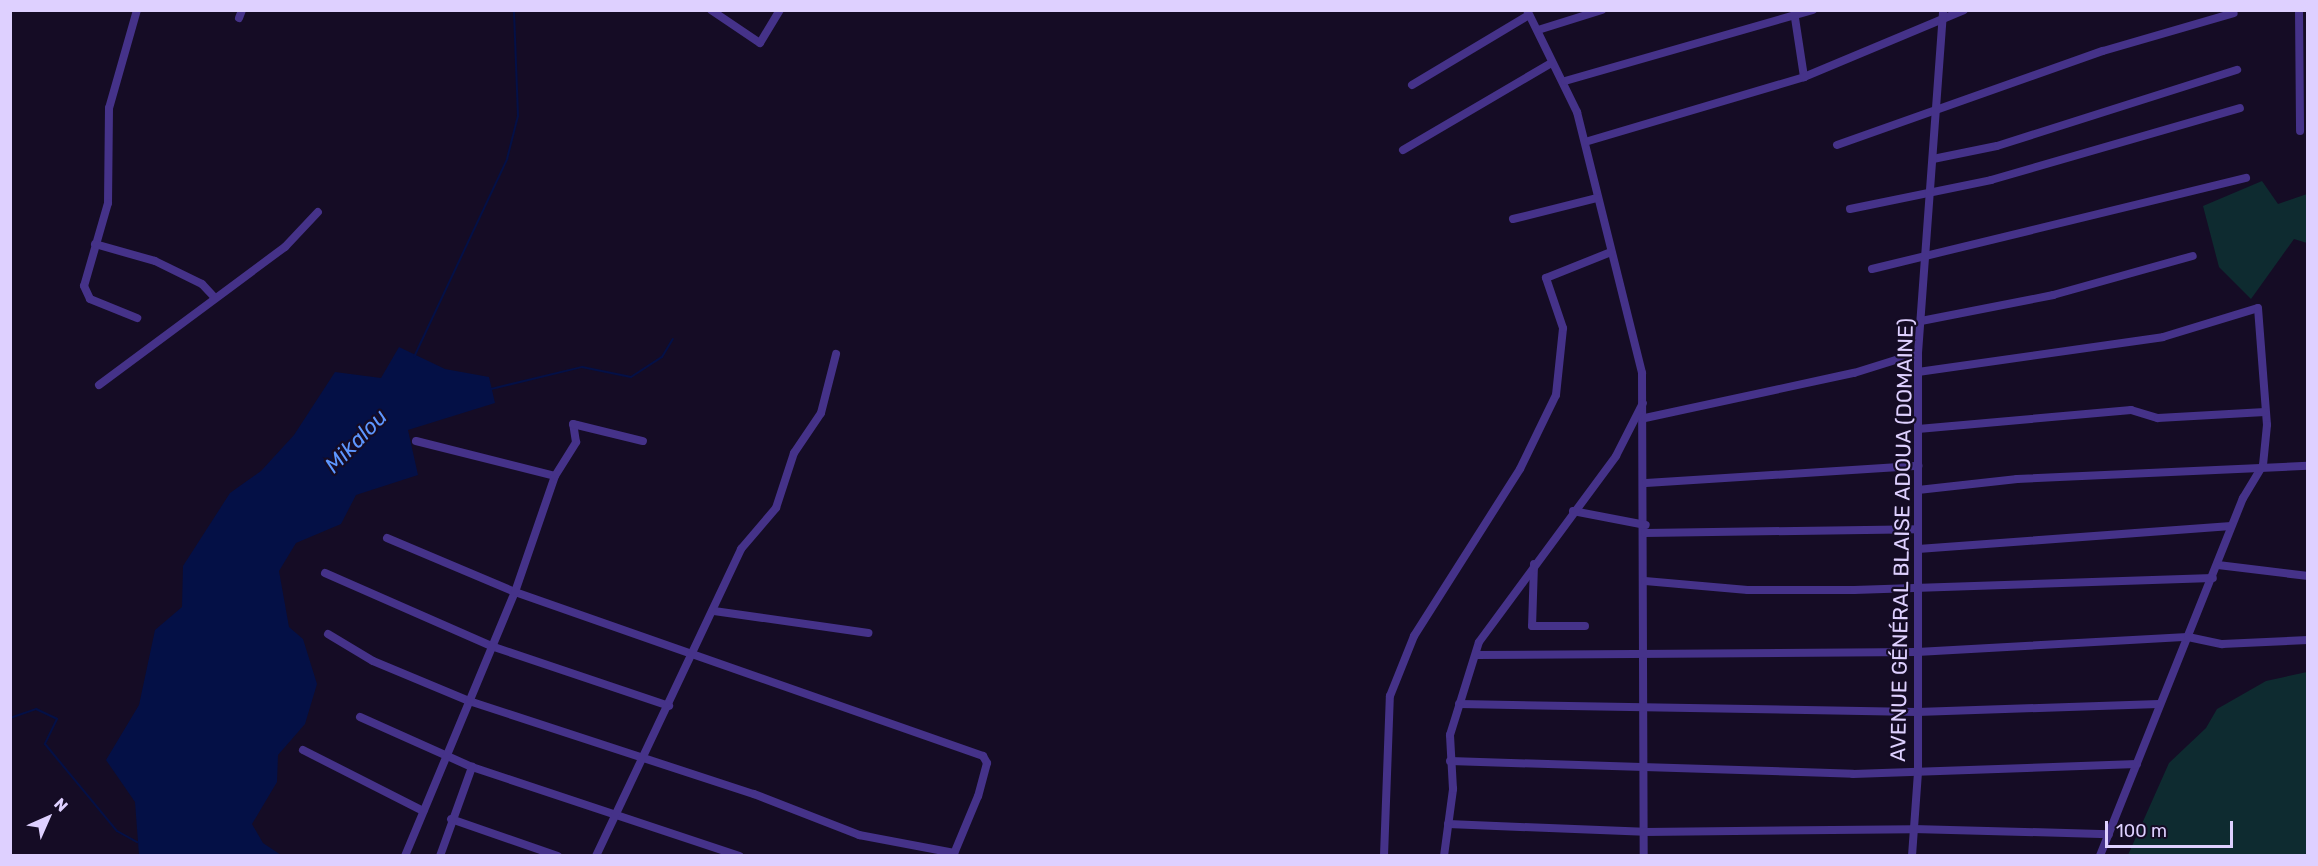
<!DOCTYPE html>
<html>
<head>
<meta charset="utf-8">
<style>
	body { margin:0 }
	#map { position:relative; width:2318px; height:866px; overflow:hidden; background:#150c25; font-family:Rubik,sans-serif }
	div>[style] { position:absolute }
	.green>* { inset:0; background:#0e2b30 }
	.water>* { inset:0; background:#041046 }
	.stream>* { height:2px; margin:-1px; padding:0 1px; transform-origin:1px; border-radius:1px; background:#041046 }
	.street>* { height:8px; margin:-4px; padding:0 4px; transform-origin:4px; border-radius:4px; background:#453289 }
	span { translate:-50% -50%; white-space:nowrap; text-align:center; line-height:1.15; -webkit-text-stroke:4.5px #150c25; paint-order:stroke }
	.street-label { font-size:21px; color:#ded0ff }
	.water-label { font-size:22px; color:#5e97ff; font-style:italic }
	.frame { position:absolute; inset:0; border:12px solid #ded0ff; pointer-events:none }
	.north { position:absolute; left:18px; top:788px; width:60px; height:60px; -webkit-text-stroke:4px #150c25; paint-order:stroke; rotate:45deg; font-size:16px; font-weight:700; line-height:24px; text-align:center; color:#ded0ff }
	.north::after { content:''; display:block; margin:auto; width:21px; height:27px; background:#ded0ff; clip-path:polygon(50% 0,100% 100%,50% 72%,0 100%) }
	.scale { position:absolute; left:2105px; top:821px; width:128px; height:27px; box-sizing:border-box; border:3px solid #ded0ff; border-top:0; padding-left:8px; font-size:18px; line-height:21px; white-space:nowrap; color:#ded0ff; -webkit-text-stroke:4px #150c25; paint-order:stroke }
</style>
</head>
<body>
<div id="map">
	<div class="green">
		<div style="clip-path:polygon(2262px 181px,2278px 204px,2307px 194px,2307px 243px,2294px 239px,2251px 299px,2219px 267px,2203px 206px)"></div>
		<div style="clip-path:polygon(2307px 672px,2307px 855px,2128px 855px,2169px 763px,2206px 728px,2217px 709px,2266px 681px)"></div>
	</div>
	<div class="water">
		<div style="clip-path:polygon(399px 347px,445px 369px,489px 377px,495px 403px,408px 430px,418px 475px,356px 495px,341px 524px,296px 543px,279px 571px,289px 627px,303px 639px,317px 684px,305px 724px,278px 755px,277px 782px,252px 824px,263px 843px,281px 855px,139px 855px,135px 802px,106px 760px,139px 705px,155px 630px,182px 607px,183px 566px,230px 493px,261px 471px,294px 435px,335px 372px,381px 378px)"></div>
	</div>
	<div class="stream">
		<div style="left:414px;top:357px;width:219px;rotate:-64.8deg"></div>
		<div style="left:507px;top:159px;width:44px;rotate:-75.7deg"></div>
		<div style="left:518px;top:116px;width:106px;rotate:-92.2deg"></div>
		<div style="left:491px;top:389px;width:94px;rotate:-13.6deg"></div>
		<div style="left:582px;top:367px;width:50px;rotate:11.5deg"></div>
		<div style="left:631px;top:377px;width:37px;rotate:-33deg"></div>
		<div style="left:662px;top:357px;width:21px;rotate:-59deg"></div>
		<div style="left:10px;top:718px;width:28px;rotate:-19deg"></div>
		<div style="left:36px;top:709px;width:23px;rotate:25deg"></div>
		<div style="left:57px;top:719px;width:28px;rotate:116deg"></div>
		<div style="left:45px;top:744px;width:113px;rotate:50.4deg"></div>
		<div style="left:117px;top:831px;width:23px;rotate:29deg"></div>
	</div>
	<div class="street">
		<div style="left:137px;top:10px;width:102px;rotate:105.9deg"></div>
		<div style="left:109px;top:108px;width:95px;rotate:90.6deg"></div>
		<div style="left:108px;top:203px;width:86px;rotate:106.1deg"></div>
		<div style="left:84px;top:286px;width:14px;rotate:65deg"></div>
		<div style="left:90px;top:299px;width:51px;rotate:22deg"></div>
		<div style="left:711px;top:10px;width:59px;rotate:34deg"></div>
		<div style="left:760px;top:43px;width:39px;rotate:-59deg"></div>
		<div style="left:1527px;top:10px;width:114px;rotate:63.9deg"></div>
		<div style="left:1577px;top:112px;width:269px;rotate:76deg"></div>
		<div style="left:1642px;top:373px;width:483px;rotate:89.8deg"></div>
		<div style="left:2299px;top:10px;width:121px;rotate:89.5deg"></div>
		<div style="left:239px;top:18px;width:9px;rotate:-69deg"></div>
		<div style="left:1795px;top:18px;width:60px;rotate:81.3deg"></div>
		<div style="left:1538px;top:30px;width:67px;rotate:-17.4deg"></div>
		<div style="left:1565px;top:81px;width:258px;rotate:-16deg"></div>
		<div style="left:1412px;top:85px;width:136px;rotate:-30.9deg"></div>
		<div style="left:1585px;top:142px;width:228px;rotate:-16.5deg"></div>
		<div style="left:1804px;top:77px;width:173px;rotate:-22.7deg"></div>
		<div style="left:1837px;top:145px;width:282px;rotate:-19.5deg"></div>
		<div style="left:2103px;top:51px;width:136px;rotate:-16.2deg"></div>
		<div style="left:1403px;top:150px;width:172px;rotate:-30.4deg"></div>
		<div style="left:1933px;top:159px;width:65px;rotate:-11.5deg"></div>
		<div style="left:1997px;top:146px;width:252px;rotate:-17.6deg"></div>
		<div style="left:1850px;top:209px;width:144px;rotate:-11.6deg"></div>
		<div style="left:1991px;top:180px;width:259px;rotate:-16.1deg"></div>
		<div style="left:1513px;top:219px;width:87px;rotate:-14deg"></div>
		<div style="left:95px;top:244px;width:62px;rotate:15.8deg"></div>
		<div style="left:155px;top:261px;width:52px;rotate:26.1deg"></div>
		<div style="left:202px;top:284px;width:19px;rotate:47deg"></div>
		<div style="left:1872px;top:269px;width:385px;rotate:-13.7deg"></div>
		<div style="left:1921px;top:321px;width:135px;rotate:-11.1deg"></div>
		<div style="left:2053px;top:295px;width:145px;rotate:-15.6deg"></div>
		<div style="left:1918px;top:372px;width:247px;rotate:-8.1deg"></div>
		<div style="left:2163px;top:337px;width:99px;rotate:-17deg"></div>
		<div style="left:2258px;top:308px;width:117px;rotate:85.6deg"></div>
		<div style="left:2267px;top:425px;width:40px;rotate:95.7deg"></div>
		<div style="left:2263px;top:465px;width:39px;rotate:121deg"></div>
		<div style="left:2243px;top:498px;width:386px;rotate:111.8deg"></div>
		<div style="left:99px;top:385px;width:232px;rotate:-36.6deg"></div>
		<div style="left:285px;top:247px;width:48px;rotate:-46.7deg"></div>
		<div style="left:1645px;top:418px;width:214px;rotate:-12.2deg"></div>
		<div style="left:1854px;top:373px;width:67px;rotate:-17.4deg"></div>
		<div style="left:1918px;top:429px;width:214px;rotate:-5.1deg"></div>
		<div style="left:2131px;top:410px;width:28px;rotate:17deg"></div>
		<div style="left:2158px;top:418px;width:107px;rotate:-3.2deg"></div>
		<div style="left:416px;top:441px;width:143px;rotate:14.1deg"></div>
		<div style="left:1646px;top:483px;width:273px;rotate:-3.6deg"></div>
		<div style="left:1918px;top:490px;width:100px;rotate:-6.3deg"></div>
		<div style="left:2017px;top:479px;width:291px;rotate:-2.6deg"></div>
		<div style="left:1573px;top:511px;width:74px;rotate:10.9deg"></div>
		<div style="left:1645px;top:533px;width:273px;rotate:-0.8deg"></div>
		<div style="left:387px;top:538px;width:139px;rotate:22.9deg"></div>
		<div style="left:515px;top:592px;width:496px;rotate:19.3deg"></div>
		<div style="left:983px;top:756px;width:8px;rotate:60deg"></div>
		<div style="left:987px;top:763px;width:34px;rotate:105deg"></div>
		<div style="left:978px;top:796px;width:65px;rotate:112.6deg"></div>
		<div style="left:1918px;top:549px;width:314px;rotate:-4.2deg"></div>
		<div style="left:1534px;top:564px;width:62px;rotate:91.8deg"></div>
		<div style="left:1532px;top:626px;width:53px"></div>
		<div style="left:2218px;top:565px;width:91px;rotate:7deg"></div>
		<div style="left:325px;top:573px;width:181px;rotate:23.7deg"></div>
		<div style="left:491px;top:646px;width:188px;rotate:18.6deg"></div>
		<div style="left:1645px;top:581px;width:103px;rotate:5deg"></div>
		<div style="left:1748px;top:590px;width:106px"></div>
		<div style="left:1854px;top:590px;width:359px;rotate:-1.9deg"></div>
		<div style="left:714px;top:611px;width:156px;rotate:8.1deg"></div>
		<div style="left:328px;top:634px;width:52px;rotate:31deg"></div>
		<div style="left:373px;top:661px;width:104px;rotate:22.6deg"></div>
		<div style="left:469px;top:701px;width:300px;rotate:18.1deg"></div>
		<div style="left:754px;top:794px;width:113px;rotate:21.3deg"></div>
		<div style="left:859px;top:835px;width:97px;rotate:10.7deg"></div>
		<div style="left:1476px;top:655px;width:441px;rotate:-0.4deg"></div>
		<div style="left:1917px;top:652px;width:271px;rotate:-3.2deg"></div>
		<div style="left:2188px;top:637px;width:35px;rotate:12deg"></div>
		<div style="left:2222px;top:644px;width:86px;rotate:-2.7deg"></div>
		<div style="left:1459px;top:704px;width:458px;rotate:1deg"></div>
		<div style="left:1917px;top:712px;width:242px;rotate:-1.9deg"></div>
		<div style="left:360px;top:717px;width:123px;rotate:24.1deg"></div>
		<div style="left:472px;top:767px;width:282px;rotate:18.4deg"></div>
		<div style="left:303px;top:750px;width:135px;rotate:26.9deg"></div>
		<div style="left:1450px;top:761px;width:403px;rotate:1.8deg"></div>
		<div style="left:1853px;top:774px;width:284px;rotate:-2deg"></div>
		<div style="left:451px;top:819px;width:113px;rotate:19.1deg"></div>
		<div style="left:1448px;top:824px;width:196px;rotate:2.3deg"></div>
		<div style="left:1644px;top:832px;width:269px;rotate:-0.6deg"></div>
		<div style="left:1913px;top:829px;width:196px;rotate:1.5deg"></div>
		<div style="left:405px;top:856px;width:286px;rotate:-67.4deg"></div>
		<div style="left:515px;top:592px;width:123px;rotate:-71deg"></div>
		<div style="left:555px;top:476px;width:40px;rotate:-58deg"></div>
		<div style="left:576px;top:442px;width:18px;rotate:-99deg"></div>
		<div style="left:573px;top:424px;width:72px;rotate:13.7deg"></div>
		<div style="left:440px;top:856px;width:95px;rotate:-70.2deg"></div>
		<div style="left:596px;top:856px;width:340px;rotate:-64.7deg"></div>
		<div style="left:741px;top:549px;width:54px;rotate:-49.5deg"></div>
		<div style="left:776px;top:508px;width:58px;rotate:-71.9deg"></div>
		<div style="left:794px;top:453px;width:48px;rotate:-56deg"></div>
		<div style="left:821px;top:413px;width:61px;rotate:-75.7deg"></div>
		<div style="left:1384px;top:856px;width:160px;rotate:-87.9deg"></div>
		<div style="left:1390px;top:696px;width:65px;rotate:-68.2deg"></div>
		<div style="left:1414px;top:636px;width:198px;rotate:-57.6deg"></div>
		<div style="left:1520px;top:469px;width:82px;rotate:-64.1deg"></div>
		<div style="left:1556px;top:395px;width:67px;rotate:-84deg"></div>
		<div style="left:1563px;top:328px;width:53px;rotate:-108.8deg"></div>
		<div style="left:1546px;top:278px;width:70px;rotate:-21.8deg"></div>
		<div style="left:1444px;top:856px;width:68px;rotate:-82.3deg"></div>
		<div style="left:1453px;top:789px;width:54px;rotate:-93.2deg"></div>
		<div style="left:1450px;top:735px;width:97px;rotate:-72.7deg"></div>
		<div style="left:1479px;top:642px;width:231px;rotate:-53.6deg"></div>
		<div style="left:1616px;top:456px;width:59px;rotate:-63deg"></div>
		<div style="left:1912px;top:856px;width:84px;rotate:-85.9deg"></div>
		<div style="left:1918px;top:772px;width:419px;rotate:-90deg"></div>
		<div style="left:1918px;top:353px;width:344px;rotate:-85.8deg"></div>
	</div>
	<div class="street-label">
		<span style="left:1902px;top:540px;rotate:-89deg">AVENUE GÉNÉRAL BLAISE ADOUA (DOMAINE)</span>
	</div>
	<div class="water-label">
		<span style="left:356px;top:441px;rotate:-46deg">Mikalou</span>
	</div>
	<div class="frame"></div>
	<div class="north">N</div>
	<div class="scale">100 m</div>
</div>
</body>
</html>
